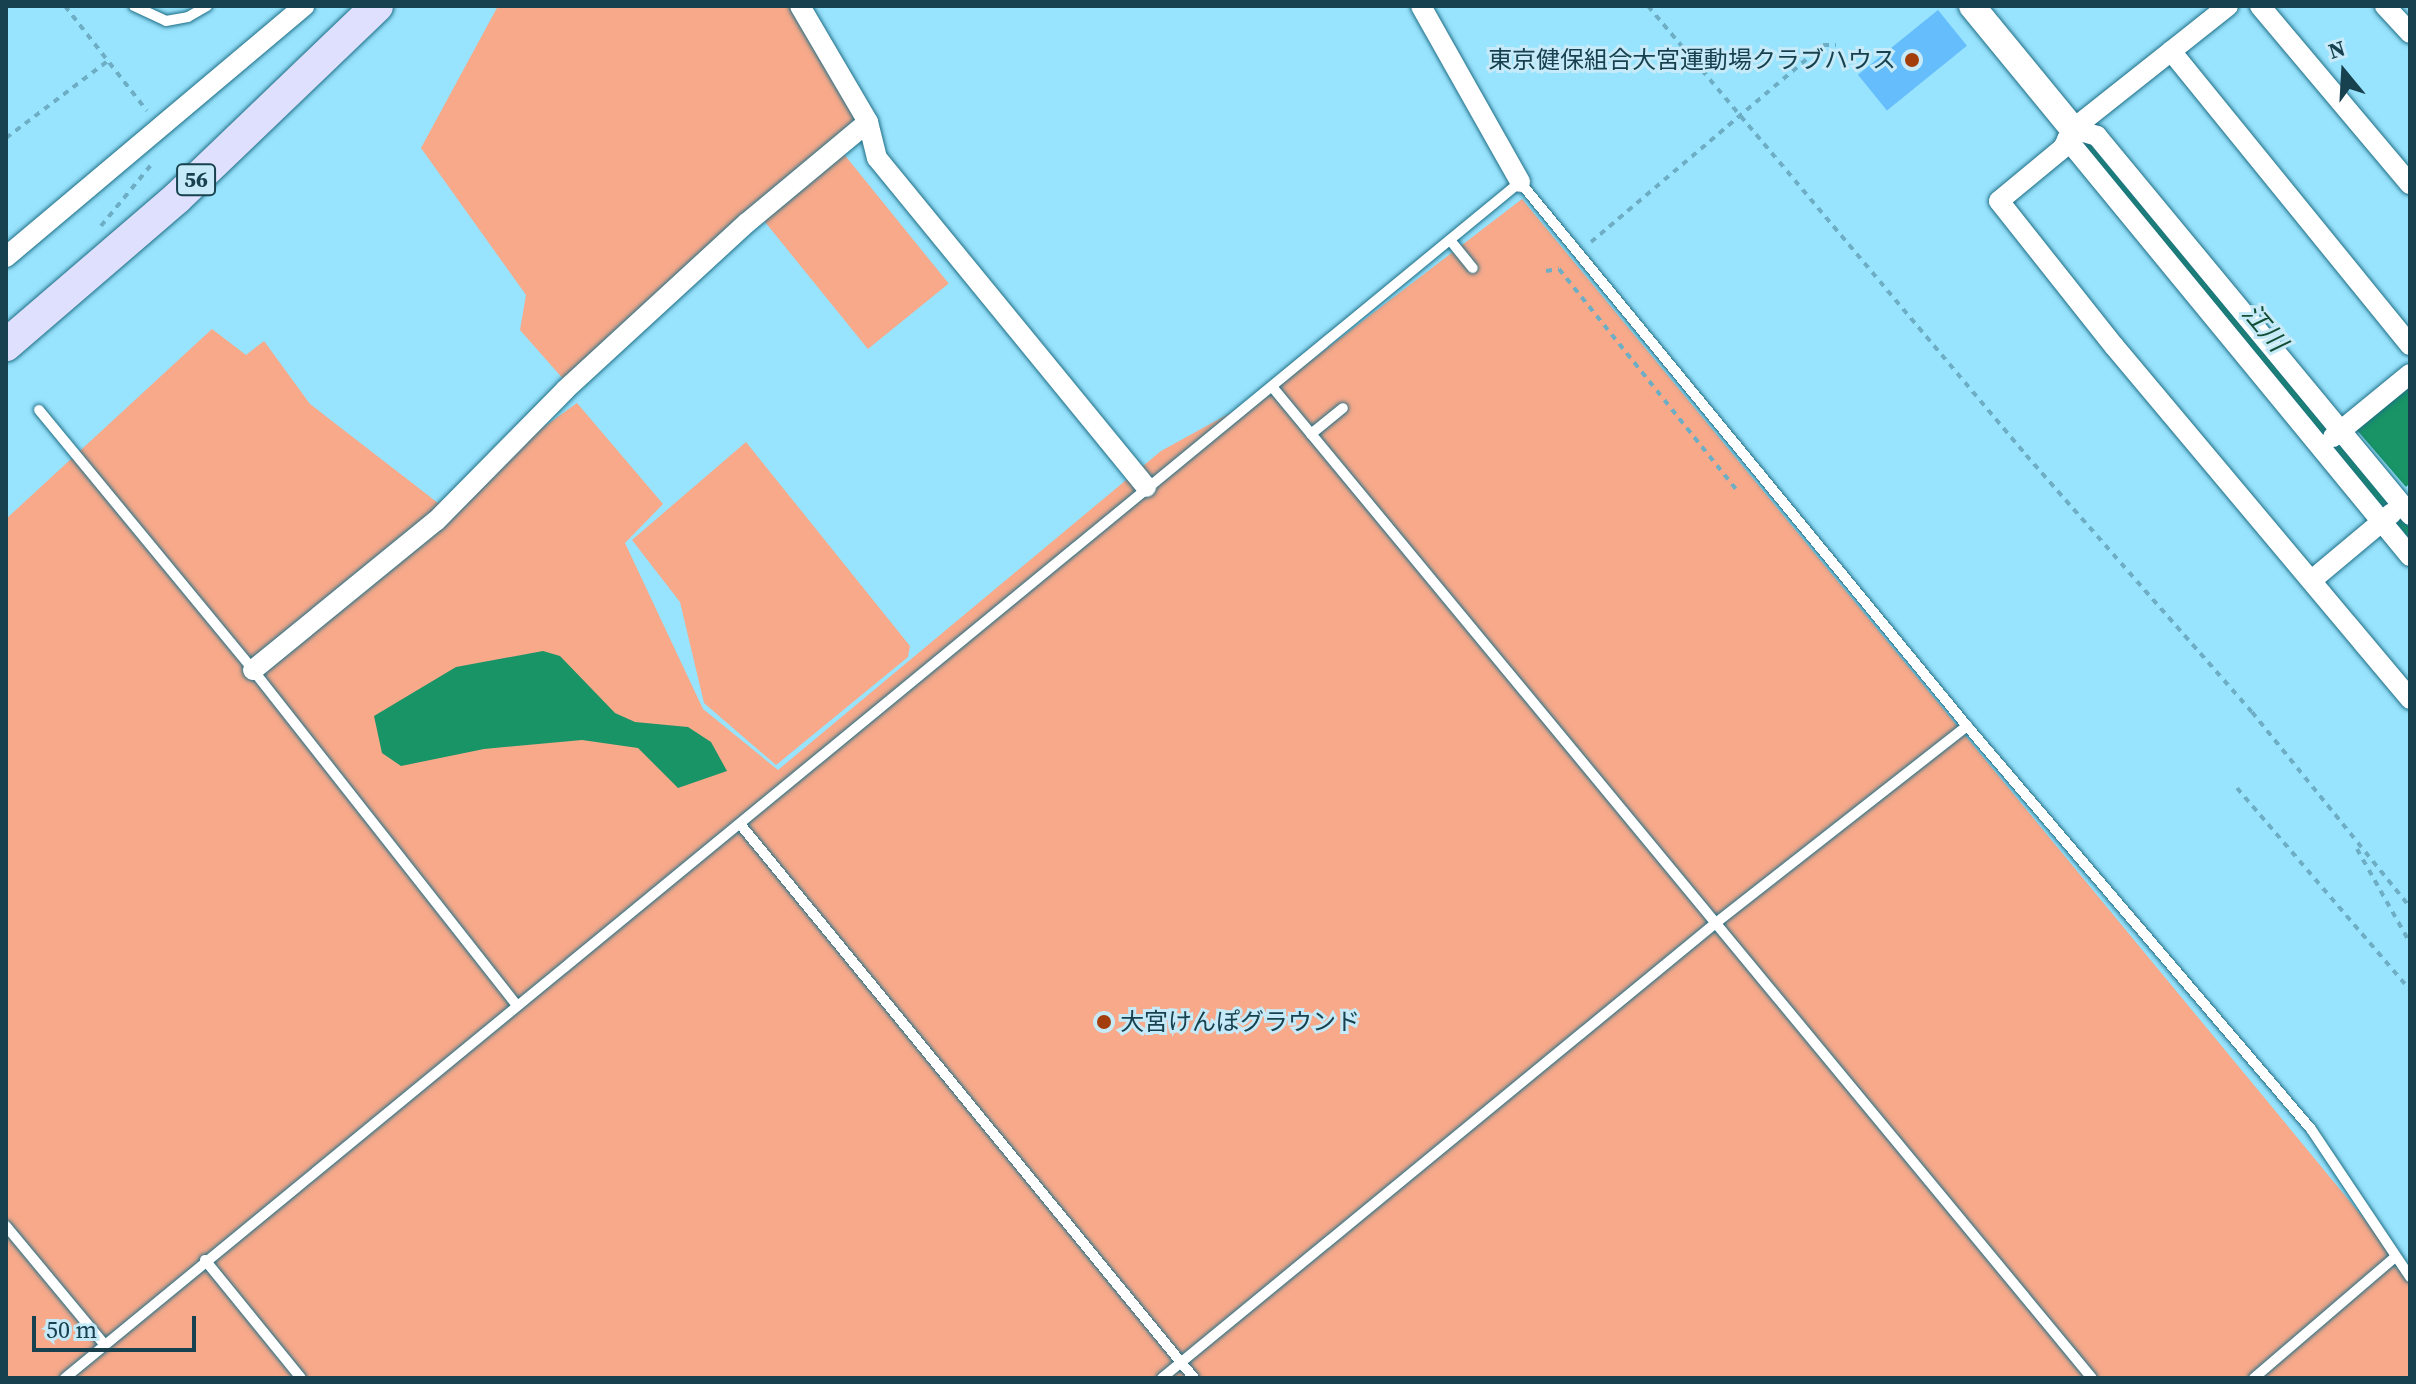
<!DOCTYPE html>
<html>
<head>
<meta charset="utf-8">
<style>
	body { margin:0 }
	#map { position:relative; width:2416px; height:1384px; overflow:hidden; background:#98e3fd; font-family:"Source Serif 4","Noto Sans JP",serif }
	div>[style] { position:absolute }
	.green>* { inset:0; background:#f7a98a; transform-origin:0 0 }
	.water>* { inset:0; background:#189466 }
	.stream>* { height:7px; margin:-3.5px; padding:0 3.5px; transform-origin:3.5px; border-radius:3.5px; background:#189466 }
	.building>* { inset:0; background:#65bdfc; transform-origin:0 0 }
	.path>* { height:4px; margin-top:-2px; transform-origin:0; background:repeating-linear-gradient(90deg,#6eaec4 0 6px,transparent 0 12px) }
	.roads { filter:drop-shadow(0 0 2px #1f6e86) drop-shadow(0 0 2px #1f6e86) }
	.service>* { height:10px; margin:-5px; padding:0 5px; transform-origin:5px; border-radius:5px; background:#fff }
	.minor>* { height:20px; margin:-10px; padding:0 10px; transform-origin:10px; border-radius:10px; background:#fff }
	.tertiary>* { height:26px; margin:-13px; padding:0 13px; transform-origin:13px; border-radius:13px; background:#fff }
	.primary>* { height:32px; margin:-16px; padding:0 16px; transform-origin:16px; border-radius:16px; background:#dfe0fe }
	.dots>* { width:22px; height:22px; translate:-50% -50%; box-sizing:border-box; border:4px solid #c6eaf7; border-radius:50% }
	span { translate:-50% -50%; white-space:nowrap; text-align:center; line-height:1.15; -webkit-text-stroke:6px #c6eaf7; paint-order:stroke }
	.shield-label span { padding:2px 6px; background:#c6eaf7; border:2px solid; border-radius:6px; -webkit-text-stroke-width:0 }
	.shield-label { font-size:22px; color:#17414e; font-weight:700 }
	.poi-label { font-size:24px; color:#17414e }
	.right { translate:-100% -50%; text-align:right }
	.left { translate:0 -50%; text-align:left }
	.water-label { font-size:26px; color:#124f36; font-style:italic }
	.frame { position:absolute; inset:0; border:8px solid #17414e; pointer-events:none }
	.north { position:absolute; left:2304px; top:32px; width:80px; height:80px; -webkit-text-stroke:6px #c6eaf7; paint-order:stroke; rotate:342deg; font-size:22px; font-weight:700; line-height:32px; text-align:center; color:#17414e }
	.north::after { content:''; display:block; margin:auto; width:28px; height:36px; background:#17414e; clip-path:polygon(50% 0,100% 100%,50% 72%,0 100%) }
	.scale { position:absolute; left:32px; top:1316px; width:164px; height:36px; box-sizing:border-box; border:4px solid #17414e; border-top:0; padding-left:10px; font-size:24px; line-height:28px; white-space:nowrap; color:#17414e; -webkit-text-stroke:6px #c6eaf7; paint-order:stroke }
</style>
</head>
<body>
<div id="map">
	<div class="green">
		<div style="clip-path:polygon(498px 6px,790px 6px,856px 118px,565px 381px,520px 330px,526px 295px,421px 148px)"></div>
		<div style="left:843px;top:153px;width:168px;height:104px;rotate:51deg"></div>
		<div style="clip-path:polygon(1522px 199px,2410px 1274px,2410px 1378px,6px 1378px,6px 519px,212px 329px,246px 355px,264px 341px,310px 404px,438px 503px,577px 403px,663px 504px,625px 543px,703px 709px,778px 770px,1161px 451px,1274px 389px)"></div>
		<div style="clip-path:polygon(746px 442px,910px 646px,908px 657px,776px 765px,704px 703px,680px 602px,632px 540px)"></div>
	</div>
	<div class="water">
		<div style="clip-path:polygon(2410px 385px,2410px 483px,2406px 487px,2356px 429px)"></div>
		<div style="clip-path:polygon(543px 651px,560px 656px,615px 713px,635px 722px,688px 727px,711px 742px,727px 771px,678px 788px,638px 748px,582px 740px,484px 749px,401px 766px,382px 753px,374px 716px,456px 667px)"></div>
	</div>
	<div class="stream">
		<div style="left:2088px;top:147px;width:503px;rotate:50.24deg"></div>
	</div>
	<div class="building">
		<div style="left:1938px;top:10px;width:46px;height:103px;rotate:51deg"></div>
	</div>
	<div class="path">
		<div style="left:65px;top:6px;width:133px;rotate:52deg"></div>
		<div style="left:1648px;top:6px;width:587px;rotate:49.91deg"></div>
		<div style="left:2026px;top:455px;width:342px;rotate:48.7deg"></div>
		<div style="left:2252px;top:712px;width:251px;rotate:51deg"></div>
		<div style="left:6px;top:138px;width:129px;rotate:-37.1deg"></div>
		<div style="left:101px;top:226px;width:79px;rotate:-50.7deg"></div>
		<div style="left:1591px;top:242px;width:304px;rotate:-40.3deg"></div>
		<div style="left:1823px;top:45px;width:13px"></div>
		<div style="left:1546px;top:271px;width:13px;rotate:-9deg"></div>
		<div style="left:1559px;top:269px;width:282px;rotate:51.2deg"></div>
		<div style="left:2237px;top:788px;width:266px;rotate:49.4deg"></div>
		<div style="left:2357px;top:849px;width:108px;rotate:60.6deg"></div>
	</div>
	<div class="roads">
		<div class="service">
			<div style="left:134px;top:6px;width:35px;rotate:25deg"></div>
			<div style="left:166px;top:21px;width:22px;rotate:-10deg"></div>
			<div style="left:188px;top:17px;width:22px;rotate:-30deg"></div>
			<div style="left:1450px;top:240px;width:36px;rotate:51deg"></div>
			<div style="left:1274px;top:389px;width:1283px;rotate:50.41deg"></div>
			<div style="left:39px;top:410px;width:337px;rotate:50.5deg"></div>
			<div style="left:253px;top:670px;width:427px;rotate:51.8deg"></div>
			<div style="left:1311px;top:434px;width:41px;rotate:-39.1deg"></div>
			<div style="left:740px;top:824px;width:716px;rotate:50.67deg"></div>
			<div style="left:6px;top:1226px;width:153px;rotate:50.3deg"></div>
			<div style="left:205px;top:1260px;width:152px;rotate:50.9deg"></div>
			<div style="left:65px;top:1378px;width:1883px;rotate:-39.42deg"></div>
			<div style="left:1520px;top:182px;width:704px;rotate:50.59deg"></div>
			<div style="left:1967px;top:726px;width:530px;rotate:49.52deg"></div>
			<div style="left:2311px;top:1129px;width:178px;rotate:56.2deg"></div>
			<div style="left:1162px;top:1378px;width:718px;rotate:-39.41deg"></div>
			<div style="left:1717px;top:922px;width:318px;rotate:-38.1deg"></div>
			<div style="left:2254px;top:1378px;width:184px;rotate:-40.6deg"></div>
		</div>
		<div class="minor">
			<div style="left:800px;top:6px;width:134px;rotate:59.6deg"></div>
			<div style="left:868px;top:122px;width:37px;rotate:76deg"></div>
			<div style="left:877px;top:158px;width:425px;rotate:50.7deg"></div>
			<div style="left:1421px;top:6px;width:202px;rotate:60.6deg"></div>
			<div style="left:2228px;top:6px;width:198px;rotate:141.6deg"></div>
			<div style="left:2073px;top:129px;width:21px;rotate:118deg"></div>
			<div style="left:2063px;top:148px;width:83px;rotate:140.4deg"></div>
			<div style="left:1999px;top:201px;width:185px;rotate:51.6deg"></div>
			<div style="left:2114px;top:346px;width:461px;rotate:50deg"></div>
			<div style="left:2260px;top:6px;width:233px;rotate:49.9deg"></div>
			<div style="left:2385px;top:6px;width:37px;rotate:47deg"></div>
			<div style="left:2171px;top:51px;width:379px;rotate:50.9deg"></div>
			<div style="left:2073px;top:129px;width:25px;rotate:16deg"></div>
			<div style="left:2097px;top:136px;width:492px;rotate:50.4deg"></div>
			<div style="left:2067px;top:139px;width:540px;rotate:50.56deg"></div>
			<div style="left:6px;top:257px;width:390px;rotate:-40.1deg"></div>
			<div style="left:2333px;top:437px;width:99px;rotate:-39.3deg"></div>
			<div style="left:2312px;top:580px;width:104px;rotate:-39.9deg"></div>
			<div style="left:253px;top:670px;width:236px;rotate:-39.2deg"></div>
			<div style="left:436px;top:521px;width:184px;rotate:-45.4deg"></div>
			<div style="left:565px;top:390px;width:248px;rotate:-42.6deg"></div>
			<div style="left:748px;top:222px;width:156px;rotate:-39.8deg"></div>
		</div>
		<div class="tertiary">
			<div style="left:1972px;top:6px;width:159px;rotate:50.6deg"></div>
		</div>
		<div class="primary">
			<div style="left:6px;top:345px;width:225px;rotate:-40.7deg"></div>
			<div style="left:177px;top:198px;width:277px;rotate:-43.8deg"></div>
		</div>
	</div>
	<div class="dots">
		<div style="left:1912px;top:60px;background:#a33e0c"></div>
		<div style="left:1104px;top:1022px;background:#a33e0c"></div>
	</div>
	<div class="shield-label">
		<span style="left:196px;top:180px">56</span>
	</div>
	<div class="poi-label">
		<span class="right" style="left:1896px;top:60px">東京健保組合大宮運動場クラブハウス</span>
		<span class="left" style="left:1120px;top:1022px">大宮けんぽグラウンド</span>
	</div>
	<div class="water-label">
		<span style="left:2264px;top:328px;rotate:50deg">江川</span>
	</div>
	<div class="frame"></div>
	<div class="north">N</div>
	<div class="scale">50 m</div>
</div>
</body>
</html>
